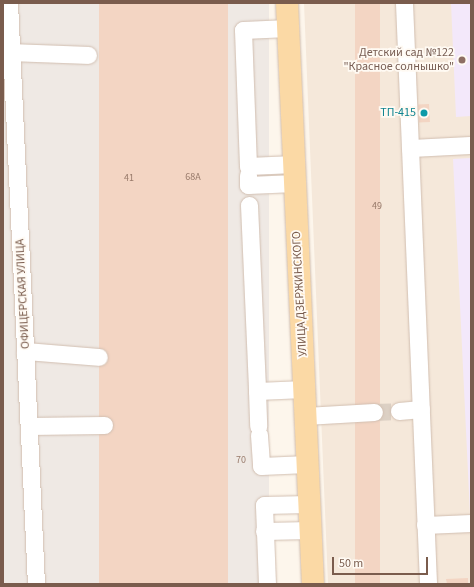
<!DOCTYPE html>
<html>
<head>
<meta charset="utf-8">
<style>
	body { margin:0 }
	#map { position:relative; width:474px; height:587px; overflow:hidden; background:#fdf6ec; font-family:"Source Sans 3",sans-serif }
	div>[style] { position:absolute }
	.residential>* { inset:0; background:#f5e8da }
	.industrial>* { inset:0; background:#efe9e4; transform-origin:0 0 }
	.education>* { inset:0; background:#f3e8fa }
	.building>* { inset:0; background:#f3d5c3; transform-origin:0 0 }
	.minor-tunnel>* { height:17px; margin-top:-8.5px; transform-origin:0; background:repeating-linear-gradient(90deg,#dcd0c4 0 17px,transparent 0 25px) }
	.roads { filter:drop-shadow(0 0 1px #d1beb0) drop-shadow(0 0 1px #d1beb0) }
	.minor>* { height:17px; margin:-8.5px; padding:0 8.5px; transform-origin:8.5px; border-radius:8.5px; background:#fff }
	.major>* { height:22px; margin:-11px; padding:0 11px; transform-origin:11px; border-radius:11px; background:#fbd9a5 }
	.dots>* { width:11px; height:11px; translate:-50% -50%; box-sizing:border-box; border:2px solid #fffaf3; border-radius:50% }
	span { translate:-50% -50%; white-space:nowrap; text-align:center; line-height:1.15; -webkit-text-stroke:3.5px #fffaf3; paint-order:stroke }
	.number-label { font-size:10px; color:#987a6a }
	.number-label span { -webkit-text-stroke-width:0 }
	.education-label { font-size:12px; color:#785e54 }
	.right { translate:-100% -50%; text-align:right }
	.culture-label { font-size:12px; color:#0d838f }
	.street-label { font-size:12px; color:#7a5c4d }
	.frame { position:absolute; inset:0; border:4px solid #7a5c4d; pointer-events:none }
	.scale { position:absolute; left:332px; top:557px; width:96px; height:18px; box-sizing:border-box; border:2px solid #7a5c4d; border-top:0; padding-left:5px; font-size:12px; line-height:14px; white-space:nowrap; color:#7a5c4d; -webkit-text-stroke:3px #fffaf3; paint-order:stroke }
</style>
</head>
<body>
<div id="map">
	<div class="residential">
		<div style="clip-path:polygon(304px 3px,471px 3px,471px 584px,328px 584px)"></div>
	</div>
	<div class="industrial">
		<div style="left:3px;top:3px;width:266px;height:581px"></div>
	</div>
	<div class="education">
		<div style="clip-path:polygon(451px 3px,471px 3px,471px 116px,456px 117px)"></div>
		<div style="clip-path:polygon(471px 158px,471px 514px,470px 514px,453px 159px)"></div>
	</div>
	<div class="building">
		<div style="left:99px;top:3px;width:129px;height:582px"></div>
		<div style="left:355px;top:3px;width:25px;height:582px"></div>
		<div style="left:429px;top:104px;width:18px;height:11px;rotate:87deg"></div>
		<div style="clip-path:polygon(468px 578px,468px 584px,447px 584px,446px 579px)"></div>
	</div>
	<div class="minor-tunnel">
		<div style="left:374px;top:412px;width:25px;rotate:-2deg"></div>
	</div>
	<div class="roads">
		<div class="minor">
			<div style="left:9px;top:3px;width:582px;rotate:87.34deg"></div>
			<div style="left:404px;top:3px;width:581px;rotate:87.63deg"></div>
			<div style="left:288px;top:28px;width:45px;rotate:177.5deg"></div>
			<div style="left:243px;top:30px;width:136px;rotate:87.9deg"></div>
			<div style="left:248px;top:166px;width:46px;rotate:-2.5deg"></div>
			<div style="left:11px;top:52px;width:77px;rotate:2.2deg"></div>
			<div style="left:410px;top:148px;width:61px;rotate:-2.8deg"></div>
			<div style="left:248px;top:175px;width:10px;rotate:90deg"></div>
			<div style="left:248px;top:185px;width:47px;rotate:-2.4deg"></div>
			<div style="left:249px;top:205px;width:186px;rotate:87.5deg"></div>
			<div style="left:257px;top:391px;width:47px;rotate:-2.4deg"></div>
			<div style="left:25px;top:351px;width:74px;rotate:4.6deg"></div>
			<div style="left:257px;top:391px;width:35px;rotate:88deg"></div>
			<div style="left:399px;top:411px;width:22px;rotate:-5deg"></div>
			<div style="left:305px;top:416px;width:69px;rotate:-3.3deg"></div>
			<div style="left:29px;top:426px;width:75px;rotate:-0.8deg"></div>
			<div style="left:259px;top:435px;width:31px;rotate:86deg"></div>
			<div style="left:261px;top:466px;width:46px;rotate:-2.5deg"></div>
			<div style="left:425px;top:525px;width:46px;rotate:-2.5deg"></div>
			<div style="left:264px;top:531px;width:46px;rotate:-1.2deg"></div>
			<div style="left:267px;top:584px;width:79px;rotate:-92.2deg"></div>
			<div style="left:264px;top:505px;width:45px;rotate:-1.3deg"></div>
		</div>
		<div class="major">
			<div style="left:287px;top:3px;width:582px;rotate:87.44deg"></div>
		</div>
	</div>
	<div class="dots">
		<div style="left:462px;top:60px;background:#8d6e63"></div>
		<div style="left:424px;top:113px;background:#0f9aa8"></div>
	</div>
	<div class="number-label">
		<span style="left:193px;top:178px">68А</span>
		<span style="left:129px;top:179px">41</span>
		<span style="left:377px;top:207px">49</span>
		<span style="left:241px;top:461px">70</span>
	</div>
	<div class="education-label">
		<span class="right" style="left:454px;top:60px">Детский сад №122<br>"Красное солнышко"</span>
	</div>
	<div class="culture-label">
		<span class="right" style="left:416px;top:113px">ТП-415</span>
	</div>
	<div class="street-label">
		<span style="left:23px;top:294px;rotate:-93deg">ОФИЦЕРСКАЯ УЛИЦА</span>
		<span style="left:300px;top:294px;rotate:-93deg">УЛИЦА ДЗЕРЖИНСКОГО</span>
	</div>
	<div class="frame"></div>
	<div class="scale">50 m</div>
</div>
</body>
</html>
